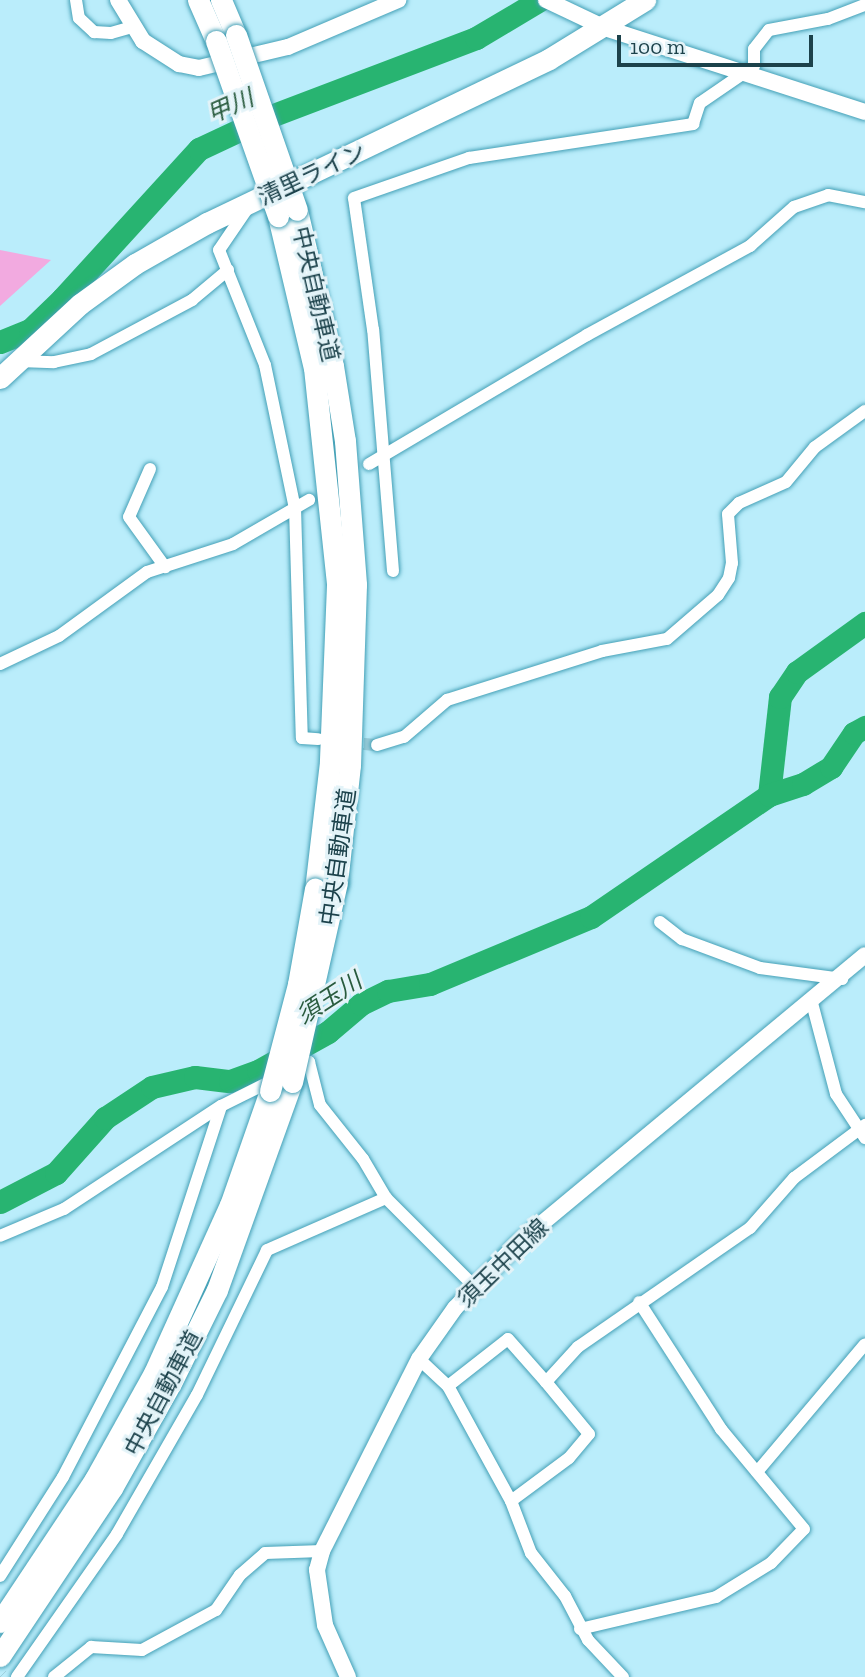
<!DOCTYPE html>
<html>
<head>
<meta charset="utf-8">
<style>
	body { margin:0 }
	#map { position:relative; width:865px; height:1677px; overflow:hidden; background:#baedfb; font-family:"Zilla Slab","Noto Sans JP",serif }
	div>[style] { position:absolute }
	.green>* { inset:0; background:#f2aae0 }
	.river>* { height:23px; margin:-11.5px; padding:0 11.5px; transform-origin:11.5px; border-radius:11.5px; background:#28b471 }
	.street-tunnel>* { height:12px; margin-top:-6px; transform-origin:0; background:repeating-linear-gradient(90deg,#9acbd8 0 12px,transparent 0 18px) }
	.secondary-tunnel>* { height:16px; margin-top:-8px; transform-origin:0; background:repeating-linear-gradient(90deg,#9acbd8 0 16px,transparent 0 24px) }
	.roads { filter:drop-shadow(0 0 2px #44a0b6) drop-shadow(0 0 2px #44a0b6) }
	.street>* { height:12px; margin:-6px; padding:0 6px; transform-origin:6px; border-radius:6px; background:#fff }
	.secondary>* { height:16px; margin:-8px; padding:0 8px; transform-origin:8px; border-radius:8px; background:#fff }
	.highway>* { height:21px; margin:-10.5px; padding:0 10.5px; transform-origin:10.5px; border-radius:10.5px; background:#fff }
	.bridges { filter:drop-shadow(0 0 2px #44a0b6) drop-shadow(0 0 2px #44a0b6) }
	.highway-bridge>* { height:21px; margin:-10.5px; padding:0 10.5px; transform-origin:10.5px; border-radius:10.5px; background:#fff }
	span { translate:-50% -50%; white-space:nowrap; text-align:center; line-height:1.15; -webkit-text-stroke:6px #e3f3f8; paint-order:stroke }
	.street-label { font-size:23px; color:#1c424b }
	.water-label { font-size:24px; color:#295b3e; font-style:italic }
	.scale { position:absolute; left:617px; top:35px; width:196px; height:32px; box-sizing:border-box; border:4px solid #1c424b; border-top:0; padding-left:9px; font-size:21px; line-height:24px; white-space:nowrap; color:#1c424b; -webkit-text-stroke:5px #e3f3f8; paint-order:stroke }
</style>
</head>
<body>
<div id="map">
	<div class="green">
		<div style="clip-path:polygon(0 250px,51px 260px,0 306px)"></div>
	</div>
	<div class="river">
		<div style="left:0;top:342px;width:32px;rotate:-22deg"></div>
		<div style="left:30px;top:330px;width:45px;rotate:-44.1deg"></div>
		<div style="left:62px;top:299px;width:203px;rotate:-47.6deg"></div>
		<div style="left:199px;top:149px;width:71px;rotate:-25.1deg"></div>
		<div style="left:263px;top:119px;width:228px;rotate:-20.8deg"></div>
		<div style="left:476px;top:38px;width:74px;rotate:-30.7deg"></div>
		<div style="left:769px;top:795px;width:99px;rotate:-83.6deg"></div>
		<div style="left:780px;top:697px;width:30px;rotate:-56deg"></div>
		<div style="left:797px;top:672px;width:84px;rotate:-35.8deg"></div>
		<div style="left:0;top:1202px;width:63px;rotate:-27.4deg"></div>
		<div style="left:56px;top:1173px;width:74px;rotate:-48.3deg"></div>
		<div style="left:105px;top:1118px;width:56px;rotate:-33.4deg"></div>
		<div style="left:152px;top:1087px;width:44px;rotate:-13.1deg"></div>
		<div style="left:195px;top:1077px;width:35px;rotate:7deg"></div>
		<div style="left:230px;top:1081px;width:30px;rotate:-20deg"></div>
		<div style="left:258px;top:1071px;width:80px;rotate:-29.1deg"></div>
		<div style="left:328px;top:1032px;width:43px;rotate:-40.3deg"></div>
		<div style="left:361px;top:1004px;width:30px;rotate:-26deg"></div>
		<div style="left:388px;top:991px;width:43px;rotate:-9.5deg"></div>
		<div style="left:430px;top:984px;width:174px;rotate:-22.6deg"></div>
		<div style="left:591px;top:917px;width:216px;rotate:-34.4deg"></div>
		<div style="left:769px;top:795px;width:36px;rotate:-18deg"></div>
		<div style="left:803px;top:784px;width:33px;rotate:-31deg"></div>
		<div style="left:831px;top:767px;width:41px;rotate:-55.9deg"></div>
		<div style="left:854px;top:733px;width:13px;rotate:-29deg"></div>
	</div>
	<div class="street-tunnel">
		<div style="left:346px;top:742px;width:31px;rotate:6deg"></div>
	</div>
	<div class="secondary-tunnel">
		<div style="left:0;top:1676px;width:1px;rotate:45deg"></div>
	</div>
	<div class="roads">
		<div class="street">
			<div style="left:76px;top:0;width:18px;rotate:81deg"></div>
			<div style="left:79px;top:18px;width:21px;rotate:43deg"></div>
			<div style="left:94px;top:32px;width:17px;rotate:3deg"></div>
			<div style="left:111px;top:33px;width:22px;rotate:-16deg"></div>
			<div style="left:249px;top:206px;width:53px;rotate:124.3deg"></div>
			<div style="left:219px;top:250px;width:124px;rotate:68.2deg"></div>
			<div style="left:265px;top:365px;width:146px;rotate:78.2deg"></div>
			<div style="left:295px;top:508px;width:230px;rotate:88.3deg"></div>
			<div style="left:302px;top:738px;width:16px;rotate:4deg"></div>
			<div style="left:19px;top:361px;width:35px;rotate:2deg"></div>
			<div style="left:54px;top:362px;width:38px;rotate:-12deg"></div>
			<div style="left:91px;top:354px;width:115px;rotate:-28.1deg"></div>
			<div style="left:192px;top:300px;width:47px;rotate:-39.8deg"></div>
			<div style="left:369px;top:464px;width:253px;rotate:-30.6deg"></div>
			<div style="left:587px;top:335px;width:186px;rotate:-28.6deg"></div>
			<div style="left:750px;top:246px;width:59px;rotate:-41.6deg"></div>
			<div style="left:794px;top:207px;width:36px;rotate:-19deg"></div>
			<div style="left:828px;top:195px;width:38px;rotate:11deg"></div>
			<div style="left:150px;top:469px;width:52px;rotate:113.6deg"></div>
			<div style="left:129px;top:517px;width:62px;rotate:54.2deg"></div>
			<div style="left:393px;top:571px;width:242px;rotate:-94.7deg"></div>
			<div style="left:373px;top:330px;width:133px;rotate:-98.2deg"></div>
			<div style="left:354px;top:198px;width:122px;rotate:-19.2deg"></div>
			<div style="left:469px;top:158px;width:227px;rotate:-8.6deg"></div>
			<div style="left:693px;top:124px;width:22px;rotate:-72deg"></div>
			<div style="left:700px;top:103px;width:65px;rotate:-34.4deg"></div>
			<div style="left:754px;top:66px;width:17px;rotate:-90deg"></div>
			<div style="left:754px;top:49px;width:24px;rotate:-52deg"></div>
			<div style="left:769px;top:30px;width:60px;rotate:-10.6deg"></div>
			<div style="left:828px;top:19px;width:40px;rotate:-21deg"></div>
			<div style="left:0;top:664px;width:65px;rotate:-25.4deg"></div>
			<div style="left:59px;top:636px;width:109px;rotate:-36deg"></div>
			<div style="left:147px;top:572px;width:90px;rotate:-18deg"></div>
			<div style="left:233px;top:544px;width:88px;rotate:-30.1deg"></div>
			<div style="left:377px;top:745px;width:28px;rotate:-17deg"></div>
			<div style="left:404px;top:737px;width:57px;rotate:-40.7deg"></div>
			<div style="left:447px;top:700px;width:163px;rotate:-17.5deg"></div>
			<div style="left:602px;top:651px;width:66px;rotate:-10.5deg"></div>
			<div style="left:667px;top:639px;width:67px;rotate:-40.8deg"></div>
			<div style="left:718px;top:595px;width:20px;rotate:-57deg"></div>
			<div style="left:729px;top:578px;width:15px;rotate:-79deg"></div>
			<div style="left:732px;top:563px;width:49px;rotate:-94.7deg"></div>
			<div style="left:728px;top:514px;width:16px;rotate:-45deg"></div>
			<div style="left:739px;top:503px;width:51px;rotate:-24.1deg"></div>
			<div style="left:786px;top:482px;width:45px;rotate:-50.4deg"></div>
			<div style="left:815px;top:447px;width:62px;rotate:-35.8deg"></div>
			<div style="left:660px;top:922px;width:28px;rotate:38deg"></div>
			<div style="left:682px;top:939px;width:83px;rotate:20.4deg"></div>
			<div style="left:760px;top:968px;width:83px;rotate:7.6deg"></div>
			<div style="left:812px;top:1003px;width:94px;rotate:75.2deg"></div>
			<div style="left:836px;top:1094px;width:53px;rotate:56.6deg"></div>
			<div style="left:292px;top:1070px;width:19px;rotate:-25deg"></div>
			<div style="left:309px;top:1062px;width:44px;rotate:75.7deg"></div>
			<div style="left:320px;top:1105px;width:69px;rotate:51.5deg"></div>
			<div style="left:363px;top:1159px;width:45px;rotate:59.5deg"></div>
			<div style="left:386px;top:1198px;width:123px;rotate:45deg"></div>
			<div style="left:0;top:1236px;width:69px;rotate:-22.9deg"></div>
			<div style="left:64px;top:1209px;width:188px;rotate:-33.3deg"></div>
			<div style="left:221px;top:1106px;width:58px;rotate:-26.6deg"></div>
			<div style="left:419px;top:1359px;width:40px;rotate:43deg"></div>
			<div style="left:448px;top:1386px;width:131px;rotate:61.3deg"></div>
			<div style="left:511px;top:1501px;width:56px;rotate:69deg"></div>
			<div style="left:531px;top:1553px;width:55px;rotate:51.7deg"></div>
			<div style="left:565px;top:1596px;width:50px;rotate:62.4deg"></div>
			<div style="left:588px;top:1640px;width:51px;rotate:46.6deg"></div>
			<div style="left:448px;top:1386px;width:76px;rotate:-38.1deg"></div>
			<div style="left:508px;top:1339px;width:57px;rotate:48.5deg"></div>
			<div style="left:546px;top:1382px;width:47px;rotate:-47.6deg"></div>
			<div style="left:578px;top:1347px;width:209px;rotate:-34.7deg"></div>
			<div style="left:750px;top:1228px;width:67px;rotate:-48.7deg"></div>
			<div style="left:794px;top:1178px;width:89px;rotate:-36.7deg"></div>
			<div style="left:757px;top:1472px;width:167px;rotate:-49.8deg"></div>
			<div style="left:511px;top:1501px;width:72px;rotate:-36.6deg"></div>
			<div style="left:569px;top:1458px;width:31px;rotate:-50deg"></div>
			<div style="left:589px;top:1434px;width:67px;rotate:-129.6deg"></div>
			<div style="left:0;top:1576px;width:117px;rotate:-57.5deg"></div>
			<div style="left:63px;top:1477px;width:214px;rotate:-62.5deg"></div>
			<div style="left:162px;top:1287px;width:190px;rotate:-71.9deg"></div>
			<div style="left:580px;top:1629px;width:140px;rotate:-13.2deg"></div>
			<div style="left:716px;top:1597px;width:65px;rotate:-31.7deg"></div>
			<div style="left:771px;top:1563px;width:47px;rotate:-45.9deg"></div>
			<div style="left:804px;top:1529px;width:130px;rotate:-129.7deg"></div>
			<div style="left:721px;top:1429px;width:151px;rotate:-122.8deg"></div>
			<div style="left:17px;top:1677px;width:174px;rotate:-55deg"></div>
			<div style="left:117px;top:1534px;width:160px;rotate:-60.1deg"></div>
			<div style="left:197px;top:1395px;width:161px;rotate:-64.2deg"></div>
			<div style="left:267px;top:1250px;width:130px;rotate:-23.6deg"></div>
			<div style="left:54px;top:1677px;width:48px;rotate:-39deg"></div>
			<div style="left:91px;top:1647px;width:51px;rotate:3.4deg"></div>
			<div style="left:142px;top:1650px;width:84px;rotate:-28.4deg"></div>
			<div style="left:216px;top:1610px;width:42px;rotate:-55.6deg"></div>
			<div style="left:240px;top:1575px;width:33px;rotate:-41deg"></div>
			<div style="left:265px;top:1553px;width:57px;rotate:-2deg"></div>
		</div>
		<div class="secondary">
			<div style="left:118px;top:0;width:48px;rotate:58.6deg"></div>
			<div style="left:143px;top:41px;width:43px;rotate:32.6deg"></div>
			<div style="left:179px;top:64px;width:20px;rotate:11deg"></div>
			<div style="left:199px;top:68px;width:91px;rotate:-13.3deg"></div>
			<div style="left:288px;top:47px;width:120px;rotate:-23.1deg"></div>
			<div style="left:546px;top:0;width:65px;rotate:25.4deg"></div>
			<div style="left:605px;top:28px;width:273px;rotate:17.9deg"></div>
			<div style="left:348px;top:1677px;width:57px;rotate:-113.9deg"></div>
			<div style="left:325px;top:1625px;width:56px;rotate:-98.3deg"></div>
			<div style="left:317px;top:1570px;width:20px;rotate:-75deg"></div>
			<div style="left:322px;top:1551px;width:215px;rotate:-63.2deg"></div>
			<div style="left:419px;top:1359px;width:62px;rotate:-54.8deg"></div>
			<div style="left:455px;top:1308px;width:89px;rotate:-45.9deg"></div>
			<div style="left:517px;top:1244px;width:452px;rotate:-39.7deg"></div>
		</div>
		<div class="highway">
			<div style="left:198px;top:0;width:45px;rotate:66.3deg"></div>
			<div style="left:221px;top:0;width:38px;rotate:67deg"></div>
			<div style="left:297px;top:210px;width:160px;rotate:77deg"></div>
			<div style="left:333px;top:366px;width:76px;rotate:80.9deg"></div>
			<div style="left:345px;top:441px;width:144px;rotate:85.6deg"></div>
			<div style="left:356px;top:585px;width:180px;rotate:91.9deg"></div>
			<div style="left:350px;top:765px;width:119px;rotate:96.3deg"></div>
			<div style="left:278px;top:216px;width:156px;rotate:76.7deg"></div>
			<div style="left:314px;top:368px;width:218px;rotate:83.9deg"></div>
			<div style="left:337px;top:585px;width:177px;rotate:92.3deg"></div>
			<div style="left:330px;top:762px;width:128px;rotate:96.7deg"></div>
			<div style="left:0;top:378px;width:109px;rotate:-42.8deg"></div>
			<div style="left:80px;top:304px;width:68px;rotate:-36deg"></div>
			<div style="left:135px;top:264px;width:83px;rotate:-29.7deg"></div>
			<div style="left:207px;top:223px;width:379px;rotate:-25.6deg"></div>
			<div style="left:549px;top:59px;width:113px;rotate:-31.6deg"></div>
			<div style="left:0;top:1622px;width:172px;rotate:-56.4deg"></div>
			<div style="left:95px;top:1479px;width:121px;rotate:-60.9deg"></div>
			<div style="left:154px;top:1373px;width:184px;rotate:-65.7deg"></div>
			<div style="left:230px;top:1205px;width:121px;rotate:-70.7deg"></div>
			<div style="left:0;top:1656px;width:202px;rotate:-56.3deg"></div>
			<div style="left:112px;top:1488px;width:120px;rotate:-60.7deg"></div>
			<div style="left:171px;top:1383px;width:104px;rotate:-63.7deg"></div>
			<div style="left:217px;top:1290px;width:221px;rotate:-70.2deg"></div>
		</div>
	</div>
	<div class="bridges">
		<div class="highway-bridge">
			<div style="left:236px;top:35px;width:185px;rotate:70.8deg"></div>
			<div style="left:216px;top:41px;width:186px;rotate:70.5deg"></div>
			<div style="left:292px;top:1082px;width:204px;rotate:-77.3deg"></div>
			<div style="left:270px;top:1091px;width:111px;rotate:-75.3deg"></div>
			<div style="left:298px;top:984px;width:97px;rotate:-79.9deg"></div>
		</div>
	</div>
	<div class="street-label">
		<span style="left:312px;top:174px;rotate:-25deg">清里ライン</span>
		<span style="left:316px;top:294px;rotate:77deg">中央自動車道</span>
		<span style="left:338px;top:857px;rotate:-82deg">中央自動車道</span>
		<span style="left:503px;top:1263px;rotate:-44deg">須玉中田線</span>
		<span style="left:163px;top:1393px;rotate:-62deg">中央自動車道</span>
	</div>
	<div class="water-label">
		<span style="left:230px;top:106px;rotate:-24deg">甲川</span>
		<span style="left:329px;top:998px;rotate:-33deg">須玉川</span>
	</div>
	<div class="scale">100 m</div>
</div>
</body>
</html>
